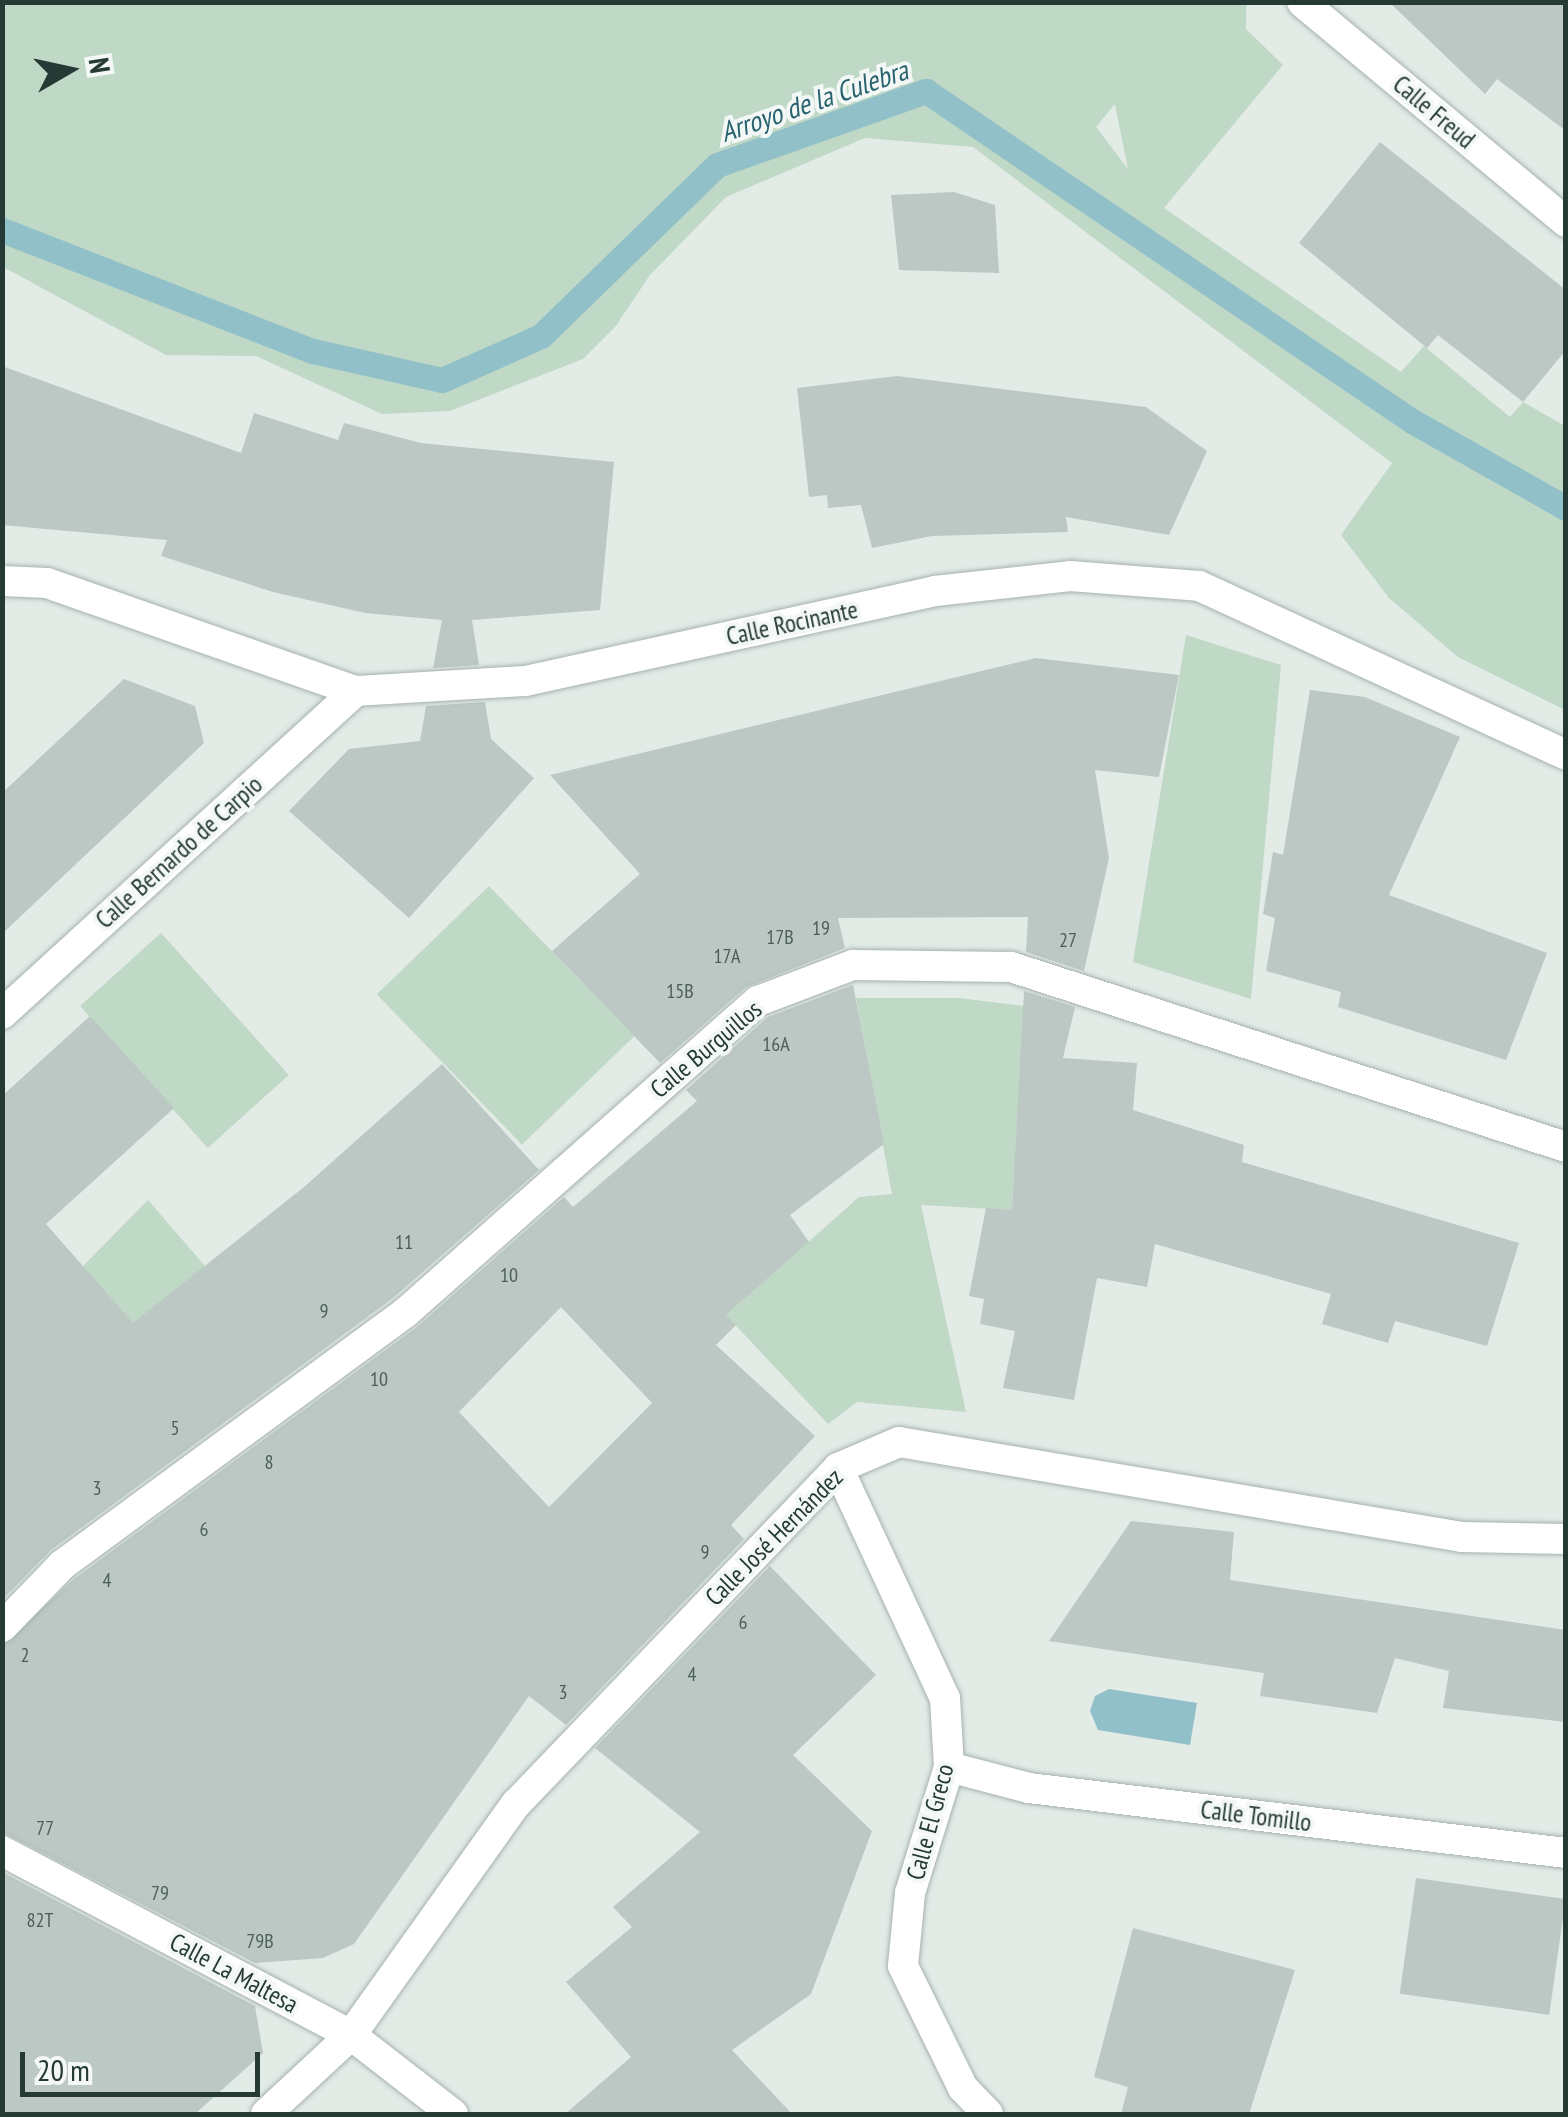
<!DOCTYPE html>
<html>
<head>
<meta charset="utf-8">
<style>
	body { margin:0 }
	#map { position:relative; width:1568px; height:2117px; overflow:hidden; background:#e3ebe7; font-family:"PT Sans Narrow",sans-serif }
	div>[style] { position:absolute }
	.green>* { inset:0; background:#bfd9c6; transform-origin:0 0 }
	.water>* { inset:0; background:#92c0c9 }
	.stream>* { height:25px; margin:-12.5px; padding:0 12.5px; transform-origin:12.5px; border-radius:12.5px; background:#92c0c9 }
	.building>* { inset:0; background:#bcc8c3; transform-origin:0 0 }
	.roads { filter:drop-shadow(0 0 2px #a6b2ae) drop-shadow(0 0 2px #a6b2ae) }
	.minor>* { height:30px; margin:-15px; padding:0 15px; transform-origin:15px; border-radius:15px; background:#fff }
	span { translate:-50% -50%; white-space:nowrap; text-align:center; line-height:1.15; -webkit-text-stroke:8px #f3f8f6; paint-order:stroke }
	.number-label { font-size:20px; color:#4b5e58 }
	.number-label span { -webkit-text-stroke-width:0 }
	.street-label { font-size:25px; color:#253a34 }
	.water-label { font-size:28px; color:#27626e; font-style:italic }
	.frame { position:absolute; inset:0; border:5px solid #253a34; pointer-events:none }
	.north { position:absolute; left:20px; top:20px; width:100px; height:100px; -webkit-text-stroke:8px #f3f8f6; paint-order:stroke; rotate:81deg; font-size:28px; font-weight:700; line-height:40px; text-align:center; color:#253a34 }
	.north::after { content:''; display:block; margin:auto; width:35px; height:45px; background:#253a34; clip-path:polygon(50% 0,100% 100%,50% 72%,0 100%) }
	.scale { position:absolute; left:20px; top:2052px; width:240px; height:45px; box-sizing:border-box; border:5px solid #253a34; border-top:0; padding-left:12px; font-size:30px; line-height:35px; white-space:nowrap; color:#253a34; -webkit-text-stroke:8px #f3f8f6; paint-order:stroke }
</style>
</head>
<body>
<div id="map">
	<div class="green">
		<div style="clip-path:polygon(evenodd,2px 3px,1246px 3px,1246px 29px,1283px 65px,1164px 208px,1401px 372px,1424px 346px,1510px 417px,1523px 402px,1565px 426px,1565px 710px,1458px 657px,1389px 598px,1341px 535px,1392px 463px,973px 147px,865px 138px,726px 197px,650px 275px,615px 327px,583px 359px,450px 411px,382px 414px,256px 356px,166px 355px,3px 267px,2px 3px,1114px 105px,1115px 105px,1128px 169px,1096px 127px,1114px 105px)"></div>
		<div style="clip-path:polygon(1186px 635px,1281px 665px,1251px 999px,1133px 962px)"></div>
		<div style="left:489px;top:886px;width:209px;height:156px;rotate:46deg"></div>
		<div style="left:161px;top:933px;width:191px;height:109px;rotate:48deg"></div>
		<div style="clip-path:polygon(856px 998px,959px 998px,1024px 1006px,1012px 1210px,921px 1205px,966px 1412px,857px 1402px,828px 1424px,726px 1315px,859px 1197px,892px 1194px)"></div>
		<div style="clip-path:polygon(148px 1200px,205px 1266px,201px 1408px,82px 1267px)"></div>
	</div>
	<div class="water">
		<div style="clip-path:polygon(1109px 1689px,1197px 1703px,1190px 1745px,1098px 1730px,1090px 1711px,1095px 1696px)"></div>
	</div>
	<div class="stream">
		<div style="left:2px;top:230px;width:334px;rotate:21.3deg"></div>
		<div style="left:313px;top:351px;width:132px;rotate:12.7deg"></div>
		<div style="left:442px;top:380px;width:108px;rotate:-24deg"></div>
		<div style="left:541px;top:336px;width:245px;rotate:-44.2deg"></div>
		<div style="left:717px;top:165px;width:222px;rotate:-19.5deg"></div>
		<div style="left:926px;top:91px;width:587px;rotate:34.18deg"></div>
		<div style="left:1412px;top:421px;width:177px;rotate:29.5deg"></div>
	</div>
	<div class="building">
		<div style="clip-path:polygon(1389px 2px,1566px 2px,1566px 131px,1497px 79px,1485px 94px)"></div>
		<div style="clip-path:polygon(1380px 142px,1566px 290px,1566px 350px,1523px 402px,1438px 335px,1427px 348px,1299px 243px)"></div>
		<div style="clip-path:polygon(954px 192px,995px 205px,999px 273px,899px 270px,891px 195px)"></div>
		<div style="clip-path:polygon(2px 366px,241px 453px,254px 413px,338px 440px,344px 423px,421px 443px,614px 462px,600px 610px,472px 620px,479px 665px,433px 668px,442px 620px,365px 613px,273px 592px,161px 556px,167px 540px,2px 525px)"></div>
		<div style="clip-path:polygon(897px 376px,1146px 407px,1207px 451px,1169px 535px,1066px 517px,1068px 532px,932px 536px,872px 548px,861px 505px,828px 508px,827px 495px,809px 497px,797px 388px)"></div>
		<div style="clip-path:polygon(1036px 658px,1179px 675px,1159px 777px,1095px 770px,1109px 858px,1084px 971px,1026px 952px,1028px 917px,838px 918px,845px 948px,746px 987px,660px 1063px,552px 951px,640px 874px,550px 775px)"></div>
		<div style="clip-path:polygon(124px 679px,195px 706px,204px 743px,2px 934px,2px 793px)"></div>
		<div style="clip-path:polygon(1310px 690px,1365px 697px,1460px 737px,1389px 895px,1547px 953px,1506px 1060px,1338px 1007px,1341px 992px,1266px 971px,1275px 918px,1263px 914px,1273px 852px,1283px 855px)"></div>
		<div style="clip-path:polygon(485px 702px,491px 739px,534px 778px,409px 918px,289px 811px,349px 749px,420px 741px,426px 706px)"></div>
		<div style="clip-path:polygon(evenodd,853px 985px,884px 1144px,790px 1215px,809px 1242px,726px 1315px,736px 1325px,716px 1345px,815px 1436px,731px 1525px,744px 1539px,566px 1725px,529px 1696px,354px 1944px,323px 1958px,255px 1963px,2px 1832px,2px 1645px,74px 1579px,417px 1327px,564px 1197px,573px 1207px,697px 1101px,686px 1090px,768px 1017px,853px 985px,561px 1307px,652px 1403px,549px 1507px,459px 1412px,561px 1307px)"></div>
		<div style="clip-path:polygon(1024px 991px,1075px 1007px,1063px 1058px,1137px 1063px,1133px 1110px,1244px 1145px,1242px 1162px,1519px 1243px,1487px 1346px,1395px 1321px,1388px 1343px,1322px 1324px,1331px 1294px,1155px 1244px,1147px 1287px,1097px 1278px,1074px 1400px,1003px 1388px,1015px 1331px,980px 1324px,984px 1299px,969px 1296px,986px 1208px,1012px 1210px)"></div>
		<div style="clip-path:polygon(90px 1016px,174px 1108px,46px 1224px,133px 1323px,304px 1187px,442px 1064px,539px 1170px,393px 1298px,51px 1550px,2px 1600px,2px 1096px)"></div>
		<div style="clip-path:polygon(1131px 1521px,1234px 1532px,1230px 1580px,1566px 1630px,1566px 1722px,1443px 1708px,1449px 1671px,1395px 1658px,1377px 1713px,1260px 1696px,1264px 1673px,1049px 1641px)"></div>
		<div style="clip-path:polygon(770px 1566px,876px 1675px,793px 1755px,872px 1831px,811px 1994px,732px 2050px,792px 2114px,565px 2114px,631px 2057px,566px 1982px,632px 1927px,613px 1907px,700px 1832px,595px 1748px)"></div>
		<div style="clip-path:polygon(2px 1872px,255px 2006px,263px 2053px,195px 2114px,2px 2114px)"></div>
		<div style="left:1416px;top:1878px;width:151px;height:117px;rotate:8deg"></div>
		<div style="clip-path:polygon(1133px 1928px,1295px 1970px,1249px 2114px,1121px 2114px,1128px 2087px,1094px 2077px)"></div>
	</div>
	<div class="roads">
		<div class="minor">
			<div style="left:1302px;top:2px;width:344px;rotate:39.8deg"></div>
			<div style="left:2px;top:581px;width:45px;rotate:2.5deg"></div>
			<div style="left:47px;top:583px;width:327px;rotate:19.3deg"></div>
			<div style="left:356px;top:691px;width:170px;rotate:-3.4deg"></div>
			<div style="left:526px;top:681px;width:419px;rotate:-12.4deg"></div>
			<div style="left:935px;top:591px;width:136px;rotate:-6.3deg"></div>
			<div style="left:1070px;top:576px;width:129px;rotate:4.4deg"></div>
			<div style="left:1199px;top:586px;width:404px;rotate:24.7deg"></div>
			<div style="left:2px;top:1014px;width:479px;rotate:-42.4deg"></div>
			<div style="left:838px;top:1468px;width:254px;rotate:65.1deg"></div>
			<div style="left:945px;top:1698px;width:69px;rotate:86.7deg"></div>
			<div style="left:949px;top:1767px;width:132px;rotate:107.2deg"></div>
			<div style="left:910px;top:1893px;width:73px;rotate:95.5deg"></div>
			<div style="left:903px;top:1966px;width:136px;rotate:63.8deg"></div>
			<div style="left:963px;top:2088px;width:36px;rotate:46deg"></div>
			<div style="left:2px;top:1627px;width:86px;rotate:-45.9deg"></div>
			<div style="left:62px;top:1565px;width:426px;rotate:-36.3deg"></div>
			<div style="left:405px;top:1313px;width:471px;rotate:-41.5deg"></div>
			<div style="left:758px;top:1001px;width:102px;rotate:-20.8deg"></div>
			<div style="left:853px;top:965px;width:158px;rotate:0.7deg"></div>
			<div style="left:1011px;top:967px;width:583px;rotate:17.97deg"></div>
			<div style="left:949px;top:1767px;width:83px;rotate:14.7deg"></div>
			<div style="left:1029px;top:1788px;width:541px;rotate:6.9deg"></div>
			<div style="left:2px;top:1851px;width:395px;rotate:27.8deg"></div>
			<div style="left:351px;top:2035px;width:129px;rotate:37.8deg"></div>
			<div style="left:266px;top:2114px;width:116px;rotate:-42.9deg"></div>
			<div style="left:351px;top:2035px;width:284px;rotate:-54.5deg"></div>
			<div style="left:516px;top:1804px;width:465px;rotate:-46.2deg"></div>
			<div style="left:838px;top:1468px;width:66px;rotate:-23.1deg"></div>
			<div style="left:899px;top:1442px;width:571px;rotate:9.58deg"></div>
			<div style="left:1462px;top:1537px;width:104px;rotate:1.1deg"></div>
		</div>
	</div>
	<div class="number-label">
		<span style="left:821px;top:928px">19</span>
		<span style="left:780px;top:937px">17B</span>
		<span style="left:1068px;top:940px">27</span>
		<span style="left:727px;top:956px">17A</span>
		<span style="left:680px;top:991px">15B</span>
		<span style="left:776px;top:1044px">16A</span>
		<span style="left:404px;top:1242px">11</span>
		<span style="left:509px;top:1275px">10</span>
		<span style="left:324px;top:1311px">9</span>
		<span style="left:379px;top:1379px">10</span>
		<span style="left:175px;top:1428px">5</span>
		<span style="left:269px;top:1462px">8</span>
		<span style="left:97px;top:1488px">3</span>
		<span style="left:204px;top:1529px">6</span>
		<span style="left:705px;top:1552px">9</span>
		<span style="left:107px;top:1580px">4</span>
		<span style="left:743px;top:1622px">6</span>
		<span style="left:25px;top:1655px">2</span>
		<span style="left:692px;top:1674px">4</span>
		<span style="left:563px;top:1692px">3</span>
		<span style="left:45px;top:1828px">77</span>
		<span style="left:160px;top:1893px">79</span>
		<span style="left:40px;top:1920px">82T</span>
		<span style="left:260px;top:1941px">79B</span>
	</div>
	<div class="street-label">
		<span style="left:1434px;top:112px;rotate:40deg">Calle Freud</span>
		<span style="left:792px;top:623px;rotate:-12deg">Calle Rocinante</span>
		<span style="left:179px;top:852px;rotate:-42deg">Calle Bernardo de Carpio</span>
		<span style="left:706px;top:1049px;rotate:-40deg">Calle Burguillos</span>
		<span style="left:774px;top:1537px;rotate:-45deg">Calle José Hernández</span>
		<span style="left:1256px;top:1816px;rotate:7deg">Calle Tomillo</span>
		<span style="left:930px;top:1822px;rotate:-75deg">Calle El Greco</span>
		<span style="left:234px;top:1973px;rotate:28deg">Calle La Maltesa</span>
	</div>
	<div class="water-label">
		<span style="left:814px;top:101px;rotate:-19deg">Arroyo de la Culebra</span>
	</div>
	<div class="frame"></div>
	<div class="north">N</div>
	<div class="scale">20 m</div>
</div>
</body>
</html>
